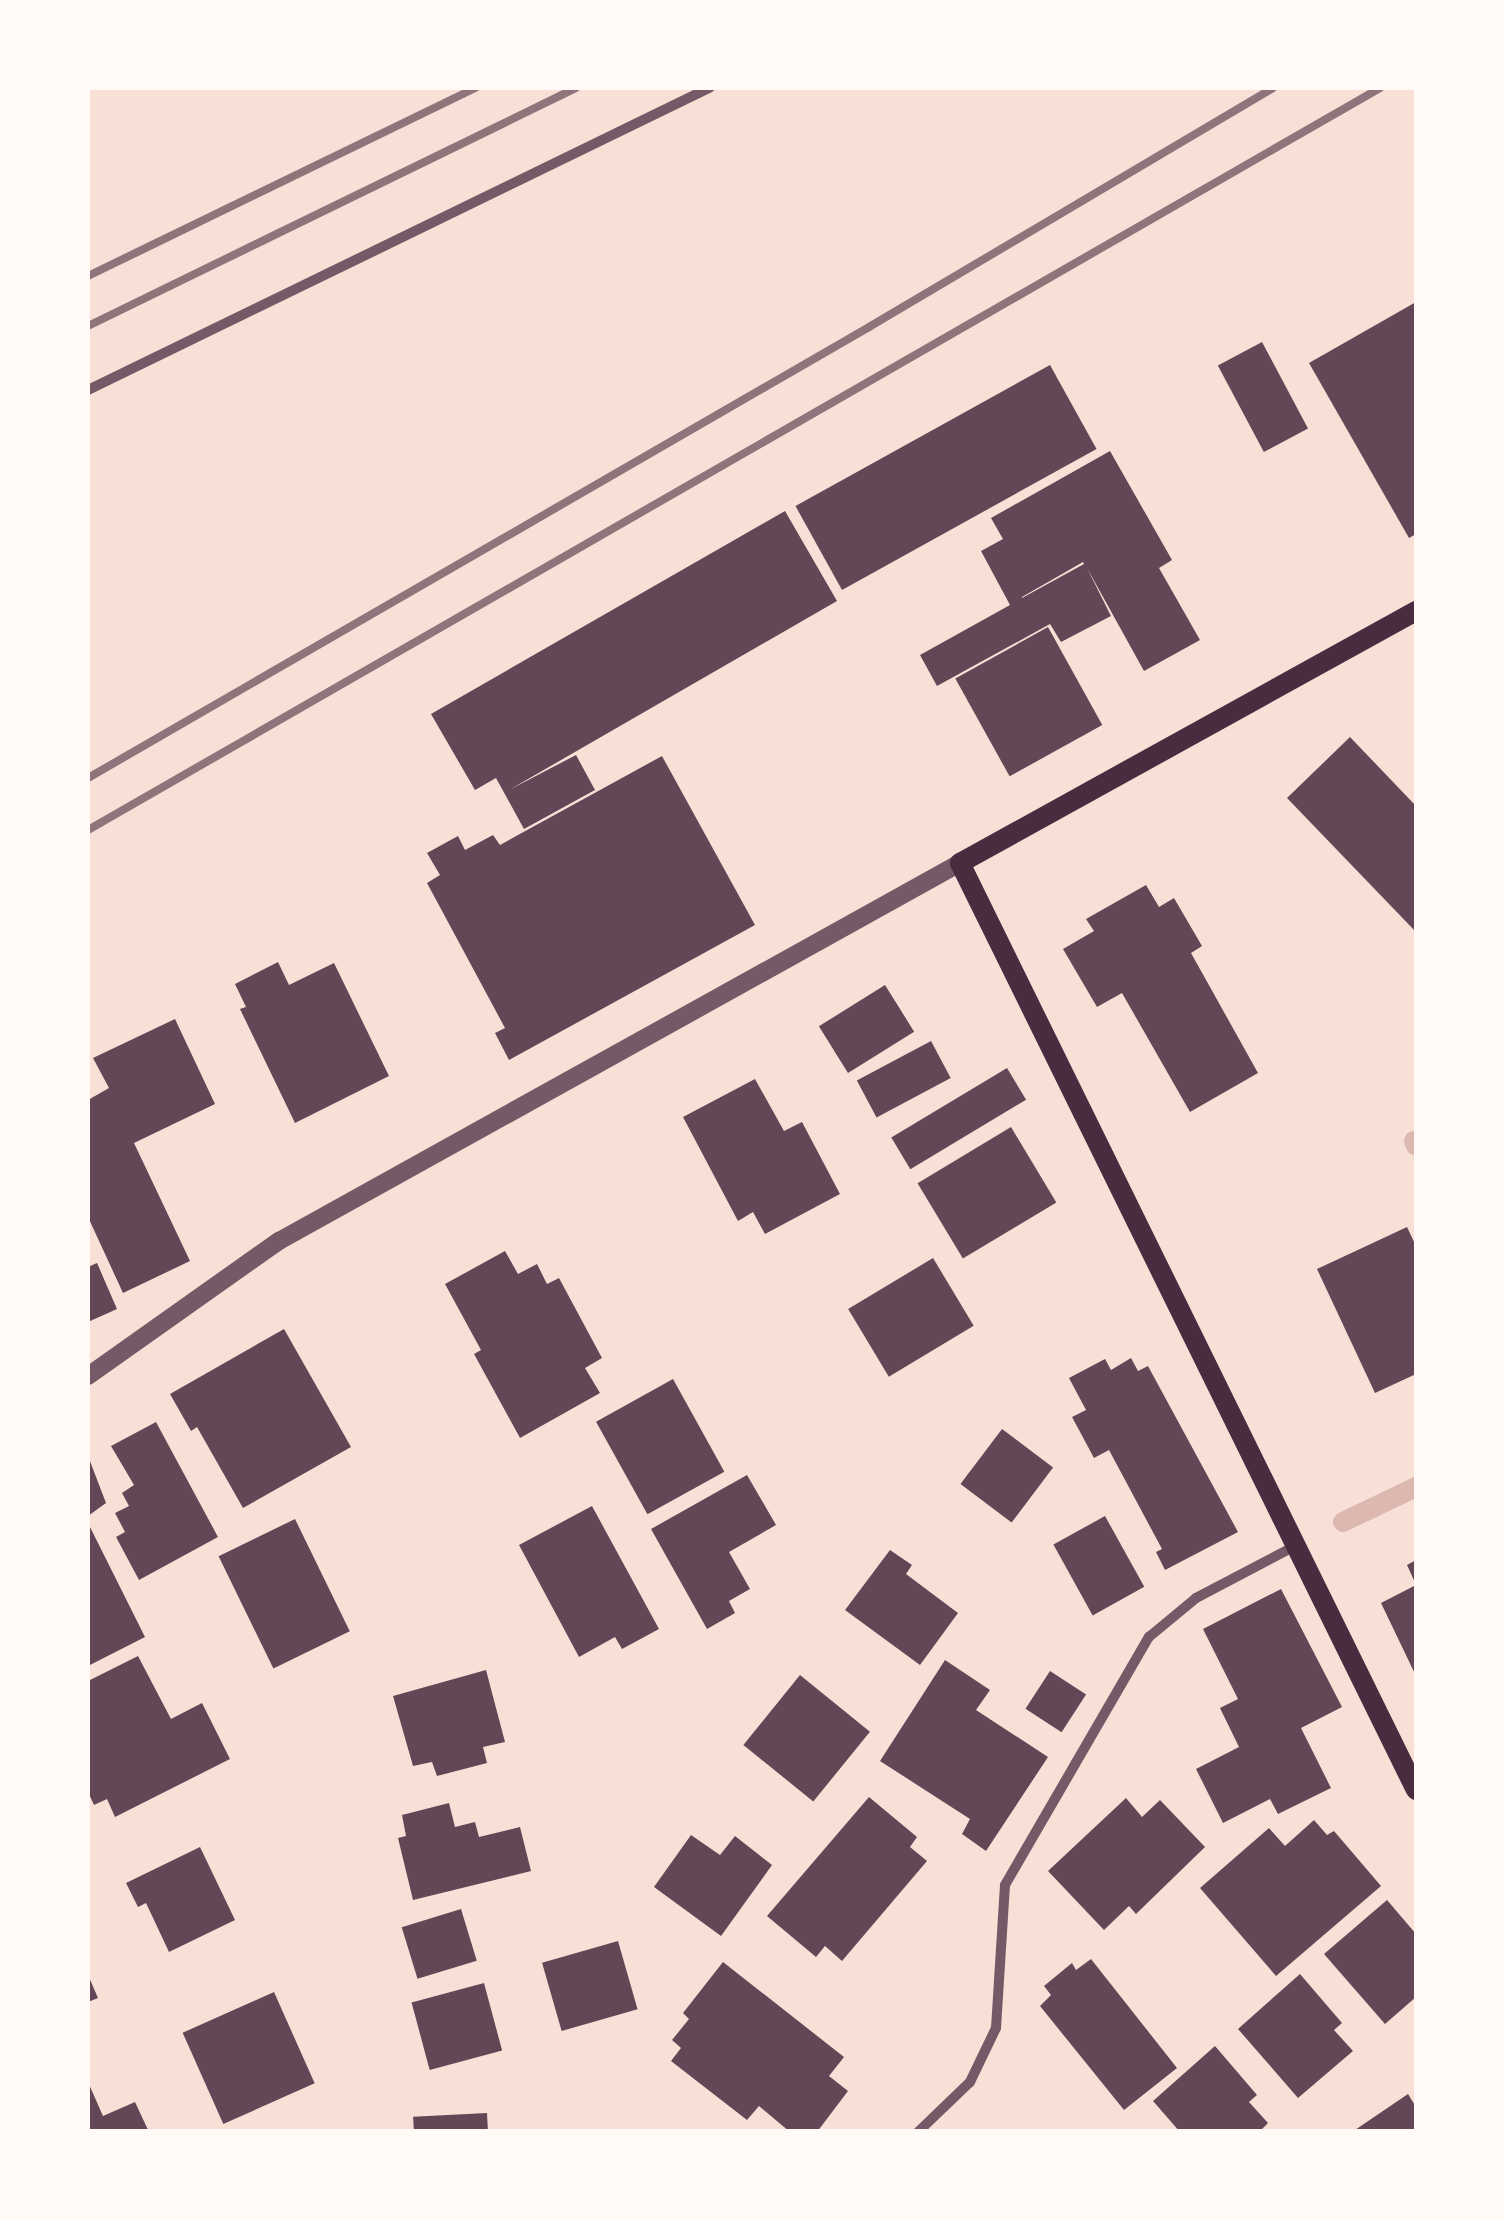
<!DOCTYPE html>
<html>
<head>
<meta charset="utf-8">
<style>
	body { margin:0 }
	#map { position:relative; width:1504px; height:2219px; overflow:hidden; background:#f7e1d7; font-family:Cabin,sans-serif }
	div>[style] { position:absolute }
	.stream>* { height:20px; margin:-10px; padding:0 10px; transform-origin:10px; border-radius:10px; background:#dcb8b0 }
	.building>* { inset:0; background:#644757; transform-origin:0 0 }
	.minor>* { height:10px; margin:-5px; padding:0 5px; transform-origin:5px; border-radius:5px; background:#755966 }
	.tertiary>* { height:18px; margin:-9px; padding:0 9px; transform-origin:9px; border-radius:9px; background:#755966 }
	.secondary>* { height:20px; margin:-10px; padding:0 10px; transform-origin:10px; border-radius:10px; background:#4a2c40 }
	.rail>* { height:8px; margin:-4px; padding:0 4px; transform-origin:4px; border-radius:4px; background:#8f747c }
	span { translate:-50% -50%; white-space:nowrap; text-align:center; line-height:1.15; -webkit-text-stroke:8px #fffaf5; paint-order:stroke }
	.frame { position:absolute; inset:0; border:90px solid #fffaf5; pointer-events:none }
</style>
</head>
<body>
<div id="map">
	<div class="stream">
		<div style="left:1414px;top:1141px;width:5px;rotate:68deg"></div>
		<div style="left:1343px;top:1522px;width:81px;rotate:-25.6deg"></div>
	</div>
	<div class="building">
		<div style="clip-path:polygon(1416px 302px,1416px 534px,1409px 538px,1309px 363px)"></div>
		<div style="left:1262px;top:342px;width:98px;height:50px;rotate:62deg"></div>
		<div style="left:1050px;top:365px;width:96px;height:291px;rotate:61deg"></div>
		<div style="clip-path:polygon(evenodd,1110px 451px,1172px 560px,1159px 568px,1200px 640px,1144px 671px,1087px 568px,1111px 616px,1061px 642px,1050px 624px,937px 686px,920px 655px,1010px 605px,981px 551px,1003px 539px,991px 518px,1110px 451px,1083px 562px,1084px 564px,1022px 598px,1022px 597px,1083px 562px)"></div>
		<div style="clip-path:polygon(785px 511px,837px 601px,509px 790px,576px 755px,595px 790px,524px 829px,496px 778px,475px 790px,431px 714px)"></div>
		<div style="left:1048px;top:627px;width:112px;height:106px;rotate:61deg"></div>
		<div style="clip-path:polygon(1350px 737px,1416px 806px,1416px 932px,1287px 798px)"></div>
		<div style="clip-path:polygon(662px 756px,755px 925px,509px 1060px,495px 1033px,505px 1028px,427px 883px,440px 875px,427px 853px,458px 836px,465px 850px,493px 835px,500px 845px)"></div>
		<div style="clip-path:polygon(1146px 885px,1159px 907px,1174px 898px,1202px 946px,1191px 953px,1258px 1073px,1190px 1112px,1122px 993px,1097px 1007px,1063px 949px,1094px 931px,1086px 919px)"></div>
		<div style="clip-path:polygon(278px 962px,289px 985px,334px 963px,389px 1076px,295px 1123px,240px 1009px,246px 1007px,235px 984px)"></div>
		<div style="left:885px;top:985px;width:55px;height:78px;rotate:58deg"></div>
		<div style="clip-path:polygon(175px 1019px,215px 1104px,134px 1143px,190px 1261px,123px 1293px,88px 1217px,88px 1100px,109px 1088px,93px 1058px)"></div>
		<div style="left:931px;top:1041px;width:42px;height:84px;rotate:62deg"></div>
		<div style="left:1007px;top:1068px;width:37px;height:135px;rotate:59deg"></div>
		<div style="clip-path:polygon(755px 1079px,784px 1131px,802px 1122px,840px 1194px,765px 1234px,753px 1212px,738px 1221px,683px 1117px)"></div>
		<div style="left:1011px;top:1127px;width:88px;height:109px;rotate:59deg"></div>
		<div style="clip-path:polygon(1407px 1227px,1416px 1246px,1416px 1374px,1375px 1393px,1317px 1269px)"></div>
		<div style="clip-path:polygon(505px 1251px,518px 1274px,537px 1264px,547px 1284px,559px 1278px,602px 1358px,585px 1368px,600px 1393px,520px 1438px,474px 1354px,481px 1350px,445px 1284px)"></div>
		<div style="left:933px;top:1258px;width:79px;height:99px;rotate:59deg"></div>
		<div style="clip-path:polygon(97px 1263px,117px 1309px,88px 1322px,88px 1267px)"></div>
		<div style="clip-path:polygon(284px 1329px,351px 1447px,243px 1508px,197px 1427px,191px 1431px,170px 1394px)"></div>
		<div style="clip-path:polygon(1131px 1358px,1138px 1371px,1148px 1366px,1238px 1532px,1165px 1570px,1156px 1552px,1162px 1549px,1109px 1450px,1094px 1458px,1072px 1417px,1086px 1410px,1069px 1378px,1105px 1359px,1111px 1370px)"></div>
		<div style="left:673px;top:1379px;width:106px;height:88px;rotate:61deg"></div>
		<div style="clip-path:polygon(156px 1422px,218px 1537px,139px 1580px,116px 1537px,125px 1532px,115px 1513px,129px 1506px,122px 1493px,134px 1485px,111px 1446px)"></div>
		<div style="left:1002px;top:1429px;width:64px;height:69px;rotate:37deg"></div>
		<div style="clip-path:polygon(88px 1456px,106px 1503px,88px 1516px)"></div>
		<div style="clip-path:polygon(747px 1475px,776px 1525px,729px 1552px,750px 1589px,729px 1601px,735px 1613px,707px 1629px,651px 1529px)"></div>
		<div style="clip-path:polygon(592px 1506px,659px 1629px,622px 1649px,615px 1637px,579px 1657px,519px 1545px)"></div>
		<div style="left:1105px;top:1516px;width:81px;height:59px;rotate:61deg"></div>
		<div style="left:295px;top:1519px;width:125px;height:85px;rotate:64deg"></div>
		<div style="clip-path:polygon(88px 1523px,145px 1637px,88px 1666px)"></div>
		<div style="clip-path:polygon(890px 1550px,912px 1565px,906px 1574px,958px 1613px,920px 1665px,845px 1610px)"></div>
		<div style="clip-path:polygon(1416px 1560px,1416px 1676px,1381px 1603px,1416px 1585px,1407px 1565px)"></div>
		<div style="clip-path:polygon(1281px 1589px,1342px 1707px,1301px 1728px,1331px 1788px,1278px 1814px,1270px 1799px,1223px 1823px,1196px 1769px,1239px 1747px,1220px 1708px,1238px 1699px,1203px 1629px)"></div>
		<div style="clip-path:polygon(138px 1656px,171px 1719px,202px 1703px,230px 1759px,115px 1817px,107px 1799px,94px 1805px,88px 1792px,88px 1681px)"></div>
		<div style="clip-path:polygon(945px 1660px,990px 1690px,976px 1710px,1048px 1757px,986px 1851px,962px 1834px,970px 1819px,880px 1761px)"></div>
		<div style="clip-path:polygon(486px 1670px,505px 1742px,483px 1747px,487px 1763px,437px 1776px,432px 1762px,413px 1766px,393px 1696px)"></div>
		<div style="left:1050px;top:1671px;width:43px;height:45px;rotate:33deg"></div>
		<div style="left:800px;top:1675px;width:90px;height:90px;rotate:39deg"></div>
		<div style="clip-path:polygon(869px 1797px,917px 1837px,910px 1847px,927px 1861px,842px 1961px,825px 1946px,816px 1957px,767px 1916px)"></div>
		<div style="clip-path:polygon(1126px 1798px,1142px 1817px,1160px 1800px,1205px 1847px,1136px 1914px,1129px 1906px,1104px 1930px,1048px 1871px)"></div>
		<div style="clip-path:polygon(449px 1803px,455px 1827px,475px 1822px,479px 1837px,520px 1827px,531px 1871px,413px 1900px,398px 1838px,406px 1836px,402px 1815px)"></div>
		<div style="clip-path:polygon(1314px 1820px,1327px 1835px,1334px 1831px,1381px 1886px,1276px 1976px,1200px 1888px,1269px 1828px,1285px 1846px)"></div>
		<div style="clip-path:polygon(691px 1835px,720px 1855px,735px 1836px,772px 1865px,721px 1936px,654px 1887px)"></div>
		<div style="clip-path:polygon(200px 1847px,235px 1920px,169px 1952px,146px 1903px,138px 1907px,126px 1883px)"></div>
		<div style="clip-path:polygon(1387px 1900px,1416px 1934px,1416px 1997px,1385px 2024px,1324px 1954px)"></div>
		<div style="left:461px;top:1909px;width:54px;height:62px;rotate:73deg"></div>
		<div style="left:618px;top:1941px;width:71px;height:79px;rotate:74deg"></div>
		<div style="clip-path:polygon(1091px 1959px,1177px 2068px,1124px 2110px,1040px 2006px,1051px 1995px,1044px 1986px,1072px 1963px,1076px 1970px)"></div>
		<div style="clip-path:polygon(723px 1962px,844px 2057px,829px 2076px,848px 2091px,817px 2132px,790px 2132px,759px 2106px,747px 2120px,671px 2061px,681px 2048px,672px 2040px,689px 2019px,683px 2013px)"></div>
		<div style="clip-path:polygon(1300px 1974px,1342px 2023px,1334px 2030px,1353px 2051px,1298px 2098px,1238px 2029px)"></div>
		<div style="clip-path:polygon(88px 1975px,98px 1998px,88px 2002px)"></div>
		<div style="left:484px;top:1983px;width:70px;height:75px;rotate:75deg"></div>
		<div style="left:274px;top:1992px;width:100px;height:100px;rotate:66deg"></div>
		<div style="clip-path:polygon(1215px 2046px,1257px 2095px,1249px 2102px,1268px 2123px,1259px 2132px,1180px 2132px,1153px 2101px)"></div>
		<div style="clip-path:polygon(88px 2082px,103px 2116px,135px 2102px,149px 2132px,88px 2132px)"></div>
		<div style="clip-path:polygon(1408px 2094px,1416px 2107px,1416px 2132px,1352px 2132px)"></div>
		<div style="left:487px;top:2113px;width:19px;height:74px;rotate:87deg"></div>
	</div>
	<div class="minor">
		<div style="left:88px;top:390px;width:691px;rotate:-25.93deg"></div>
		<div style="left:918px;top:2132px;width:72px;rotate:-43.9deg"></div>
		<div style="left:970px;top:2082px;width:60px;rotate:-64.3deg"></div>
		<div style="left:996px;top:2028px;width:143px;rotate:-86.4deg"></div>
		<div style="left:1005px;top:1885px;width:287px;rotate:-59.9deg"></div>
		<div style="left:1149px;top:1637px;width:61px;rotate:-39.7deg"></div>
		<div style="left:1196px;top:1598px;width:116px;rotate:-27.7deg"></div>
	</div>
	<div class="tertiary">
		<div style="left:88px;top:1376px;width:234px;rotate:-35.3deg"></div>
		<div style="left:279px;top:1241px;width:779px;rotate:-29.03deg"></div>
	</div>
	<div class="secondary">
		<div style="left:1416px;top:611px;width:521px;rotate:151.07deg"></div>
		<div style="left:960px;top:863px;width:1033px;rotate:63.81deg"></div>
	</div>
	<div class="rail">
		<div style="left:88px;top:276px;width:431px;rotate:-25.9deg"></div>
		<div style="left:88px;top:326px;width:543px;rotate:-26deg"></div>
		<div style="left:88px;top:778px;width:902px;rotate:-30deg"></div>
		<div style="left:869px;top:327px;width:469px;rotate:-30.6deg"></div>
		<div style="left:88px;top:830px;width:1490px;rotate:-29.87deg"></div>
	</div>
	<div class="frame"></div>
</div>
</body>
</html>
